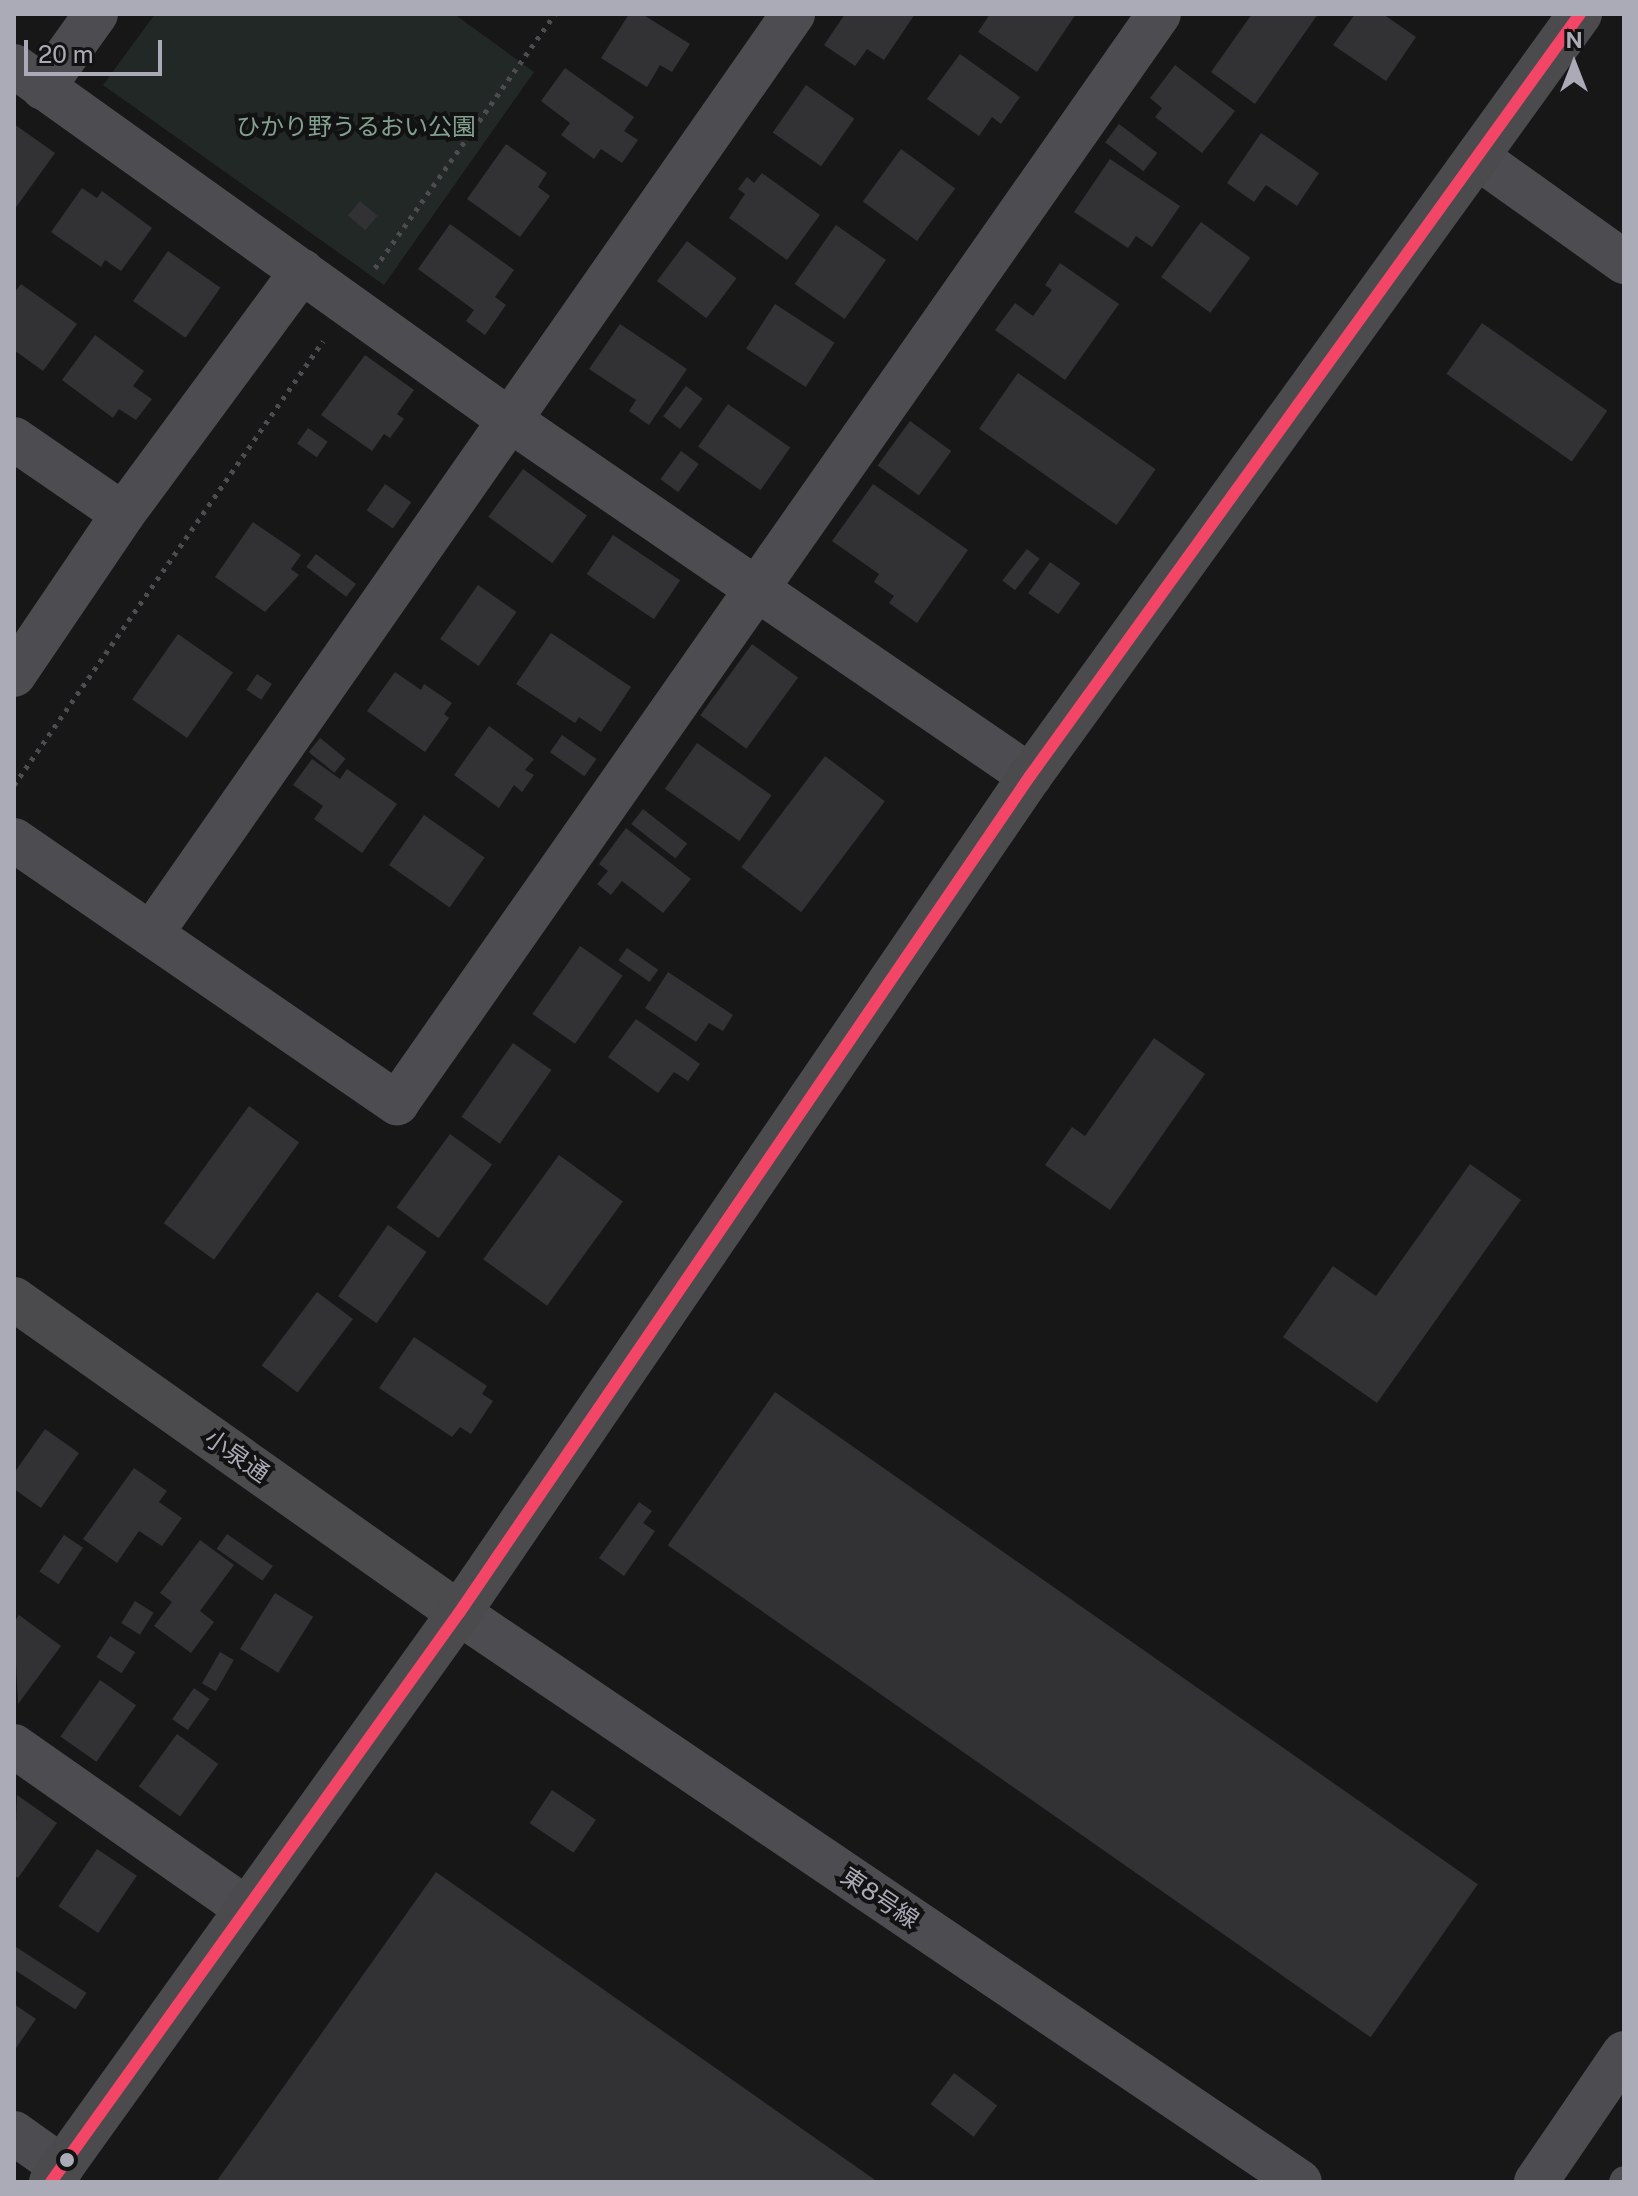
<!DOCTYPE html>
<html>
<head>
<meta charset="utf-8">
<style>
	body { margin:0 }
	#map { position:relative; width:1638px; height:2196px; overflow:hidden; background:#171718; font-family:"Public Sans","Noto Sans JP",sans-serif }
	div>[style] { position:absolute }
	.green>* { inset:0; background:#212825 }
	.building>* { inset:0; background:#323234; transform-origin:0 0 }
	.path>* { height:5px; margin-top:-2.5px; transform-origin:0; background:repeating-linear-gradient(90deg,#4d4d51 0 4px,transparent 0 10px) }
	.lane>* { height:28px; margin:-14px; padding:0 14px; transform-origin:14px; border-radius:14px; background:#4d4c50 }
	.street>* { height:44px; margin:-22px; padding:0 22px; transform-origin:22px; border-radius:22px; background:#4d4c50 }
	.secondary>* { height:44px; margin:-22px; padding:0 22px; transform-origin:22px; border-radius:22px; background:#4b4b4e }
	.bus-1>* { height:12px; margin:-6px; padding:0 6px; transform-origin:6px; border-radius:6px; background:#f34667 }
	.dots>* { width:22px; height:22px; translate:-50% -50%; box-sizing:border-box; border:4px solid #121213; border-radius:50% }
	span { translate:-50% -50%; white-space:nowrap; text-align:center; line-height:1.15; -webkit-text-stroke:8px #121213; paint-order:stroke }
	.park-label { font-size:24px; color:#83a191 }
	.street-label { font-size:24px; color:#abaab7 }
	.frame { position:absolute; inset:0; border:16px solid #abaab7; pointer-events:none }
	.north { position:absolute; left:1534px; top:24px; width:80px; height:80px; -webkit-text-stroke:6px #121213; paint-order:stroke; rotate:0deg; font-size:22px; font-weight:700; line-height:32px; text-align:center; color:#abaab7 }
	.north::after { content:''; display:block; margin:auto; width:28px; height:36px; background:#abaab7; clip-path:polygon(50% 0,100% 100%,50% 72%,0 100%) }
	.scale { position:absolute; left:24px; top:40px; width:138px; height:36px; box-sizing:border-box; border:4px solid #abaab7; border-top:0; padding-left:10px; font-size:24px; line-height:28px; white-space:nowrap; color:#abaab7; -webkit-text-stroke:6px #121213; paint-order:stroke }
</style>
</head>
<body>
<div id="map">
	<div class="green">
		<div style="clip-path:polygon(155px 14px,454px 14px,534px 72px,384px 285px,103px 85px)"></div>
	</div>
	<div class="building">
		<div style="clip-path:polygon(629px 14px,642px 14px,690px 44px,672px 72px,660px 65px,647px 87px,601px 58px)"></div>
		<div style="clip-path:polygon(845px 14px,915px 14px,884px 60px,867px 49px,855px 66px,824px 45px)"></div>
		<div style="clip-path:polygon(990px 14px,1076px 14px,1037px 72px,978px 32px)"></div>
		<div style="clip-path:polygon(1252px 14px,1318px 14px,1255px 104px,1211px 72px)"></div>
		<div style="clip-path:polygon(1355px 14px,1383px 14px,1416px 37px,1386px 81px,1333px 45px)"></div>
		<div style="clip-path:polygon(960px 54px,1020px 97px,1001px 124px,992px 117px,979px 136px,927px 99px)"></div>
		<div style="clip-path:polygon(1175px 65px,1235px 111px,1202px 153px,1155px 117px,1162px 108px,1150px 98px)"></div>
		<div style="clip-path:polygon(565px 68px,634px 117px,624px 131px,638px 140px,622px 163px,601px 149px,594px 159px,561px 135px,570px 123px,541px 101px)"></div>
		<div style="left:806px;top:85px;width:59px;height:58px;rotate:35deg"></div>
		<div style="clip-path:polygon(14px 124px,55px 153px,14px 210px)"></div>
		<div style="left:1119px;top:124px;width:48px;height:23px;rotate:37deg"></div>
		<div style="clip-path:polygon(1261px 133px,1319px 173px,1297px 206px,1266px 185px,1254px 202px,1227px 183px)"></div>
		<div style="clip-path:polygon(506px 144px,547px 173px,538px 187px,550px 196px,520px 237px,467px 199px)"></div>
		<div style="left:901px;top:149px;width:67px;height:65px;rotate:36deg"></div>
		<div style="clip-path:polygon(1110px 159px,1180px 206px,1152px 247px,1136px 236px,1128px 248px,1074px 212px)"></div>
		<div style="clip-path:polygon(762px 173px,820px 215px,787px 260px,729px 218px,745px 194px,738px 189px,747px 177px,754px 183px)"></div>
		<div style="clip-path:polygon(82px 188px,97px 198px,102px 191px,152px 228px,121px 271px,105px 260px,101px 267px,51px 232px)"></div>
		<div style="left:360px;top:201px;width:23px;height:19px;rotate:40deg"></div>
		<div style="left:1201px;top:222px;width:61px;height:68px;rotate:36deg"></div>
		<div style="clip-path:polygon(450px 224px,514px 270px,495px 297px,506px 305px,485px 335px,466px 321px,474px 310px,418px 269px)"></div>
		<div style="left:836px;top:225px;width:61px;height:72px;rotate:35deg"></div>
		<div style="left:687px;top:241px;width:62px;height:50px;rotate:37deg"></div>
		<div style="left:168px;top:251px;width:64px;height:61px;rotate:35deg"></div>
		<div style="clip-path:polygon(1060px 263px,1119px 304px,1065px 380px,995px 330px,1015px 303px,1033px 316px,1052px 290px,1045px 285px)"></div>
		<div style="clip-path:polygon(21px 284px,77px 324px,43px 371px,14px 350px,14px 293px)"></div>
		<div style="left:775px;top:304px;width:71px;height:53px;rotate:33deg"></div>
		<div style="left:1482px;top:323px;width:153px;height:62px;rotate:35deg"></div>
		<div style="clip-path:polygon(620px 324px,687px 369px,649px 425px,629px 411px,636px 400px,589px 369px)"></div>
		<div style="clip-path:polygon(95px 335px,144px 371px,133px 386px,152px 399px,136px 420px,119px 409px,113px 418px,62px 380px)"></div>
		<div style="clip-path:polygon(365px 355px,414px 390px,397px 414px,404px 419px,390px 438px,384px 434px,372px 451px,321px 415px)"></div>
		<div style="left:1018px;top:373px;width:168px;height:68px;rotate:35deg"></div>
		<div style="left:686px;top:386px;width:21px;height:38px;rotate:37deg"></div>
		<div style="left:728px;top:404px;width:76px;height:52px;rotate:35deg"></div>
		<div style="left:910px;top:421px;width:51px;height:55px;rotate:36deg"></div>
		<div style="left:308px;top:428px;width:24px;height:19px;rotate:35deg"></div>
		<div style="left:681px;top:451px;width:22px;height:35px;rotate:36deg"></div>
		<div style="left:523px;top:469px;width:79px;height:59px;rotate:36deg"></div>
		<div style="left:385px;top:484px;width:32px;height:32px;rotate:35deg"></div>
		<div style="clip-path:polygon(873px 484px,968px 550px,917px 623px,889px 603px,894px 596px,874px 582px,879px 574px,832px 541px)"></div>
		<div style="clip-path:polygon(253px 522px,301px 555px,291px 569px,299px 575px,265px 612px,215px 577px)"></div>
		<div style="left:613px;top:535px;width:81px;height:47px;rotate:34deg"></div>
		<div style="left:1027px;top:549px;width:16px;height:40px;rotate:38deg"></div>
		<div style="left:316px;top:554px;width:50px;height:16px;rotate:37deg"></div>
		<div style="left:1050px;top:562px;width:37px;height:38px;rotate:35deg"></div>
		<div style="left:478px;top:585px;width:47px;height:66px;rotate:35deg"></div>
		<div style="clip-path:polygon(551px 633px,631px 687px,601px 732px,579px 717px,575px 723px,516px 684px)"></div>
		<div style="left:178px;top:634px;width:67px;height:80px;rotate:35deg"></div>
		<div style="left:752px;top:644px;width:57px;height:88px;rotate:36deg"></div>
		<div style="clip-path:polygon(395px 672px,421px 690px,424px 684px,452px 703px,444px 714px,449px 718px,425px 752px,367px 711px)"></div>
		<div style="left:257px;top:674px;width:18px;height:19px;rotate:34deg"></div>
		<div style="clip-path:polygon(489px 726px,534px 759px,525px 770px,534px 775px,522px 792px,514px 785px,499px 808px,454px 775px)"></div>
		<div style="left:562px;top:735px;width:42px;height:21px;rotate:35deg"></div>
		<div style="left:320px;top:738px;width:33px;height:18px;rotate:39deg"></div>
		<div style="left:697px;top:743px;width:91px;height:56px;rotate:35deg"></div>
		<div style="left:825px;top:756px;width:75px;height:139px;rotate:37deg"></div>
		<div style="clip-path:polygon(312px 759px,340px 779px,347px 769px,397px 804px,362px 853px,314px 819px,323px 806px,293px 785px)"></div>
		<div style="left:643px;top:809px;width:56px;height:19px;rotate:38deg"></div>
		<div style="left:424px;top:815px;width:74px;height:61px;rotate:35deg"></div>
		<div style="clip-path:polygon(626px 828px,691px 879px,663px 913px,622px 881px,611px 895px,597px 884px,608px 871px,599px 864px)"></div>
		<div style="left:580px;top:946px;width:52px;height:83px;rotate:35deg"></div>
		<div style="left:627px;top:948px;width:38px;height:15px;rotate:35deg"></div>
		<div style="clip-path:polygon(668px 972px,733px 1015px,723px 1031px,709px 1023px,696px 1042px,645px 1008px)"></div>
		<div style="clip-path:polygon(636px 1019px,700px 1064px,688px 1081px,674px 1072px,658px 1093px,608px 1057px)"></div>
		<div style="clip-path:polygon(1154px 1038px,1205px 1074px,1110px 1210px,1045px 1165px,1072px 1127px,1085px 1136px)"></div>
		<div style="left:513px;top:1043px;width:47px;height:90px;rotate:35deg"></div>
		<div style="left:249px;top:1106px;width:62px;height:145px;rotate:36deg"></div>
		<div style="left:450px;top:1134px;width:52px;height:91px;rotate:36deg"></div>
		<div style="left:559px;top:1155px;width:79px;height:129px;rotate:36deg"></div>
		<div style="clip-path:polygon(1470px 1164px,1521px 1200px,1377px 1403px,1283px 1337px,1333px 1266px,1376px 1296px)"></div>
		<div style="left:388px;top:1225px;width:47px;height:87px;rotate:35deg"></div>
		<div style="left:317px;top:1292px;width:45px;height:92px;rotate:37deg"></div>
		<div style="clip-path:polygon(414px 1337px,487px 1386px,482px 1394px,493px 1401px,471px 1434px,460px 1427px,452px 1437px,379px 1388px)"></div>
		<div style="left:775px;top:1392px;width:858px;height:187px;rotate:35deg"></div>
		<div style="clip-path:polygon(45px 1429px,79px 1453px,41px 1508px,14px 1489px,14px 1473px)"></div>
		<div style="clip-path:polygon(134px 1468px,167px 1491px,159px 1502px,182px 1518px,162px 1546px,139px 1531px,117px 1563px,83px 1539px)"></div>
		<div style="clip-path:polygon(639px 1502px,652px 1511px,643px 1523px,655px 1531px,624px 1576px,599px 1558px)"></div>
		<div style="left:227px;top:1534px;width:56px;height:18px;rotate:35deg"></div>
		<div style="left:64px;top:1535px;width:23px;height:44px;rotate:34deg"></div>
		<div style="clip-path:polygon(200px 1540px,234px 1565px,200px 1611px,214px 1622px,191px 1653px,154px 1626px,172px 1602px,160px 1593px)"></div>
		<div style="left:275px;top:1593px;width:45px;height:66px;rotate:32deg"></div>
		<div style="left:135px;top:1601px;width:22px;height:26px;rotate:32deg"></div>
		<div style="clip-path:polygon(19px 1615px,61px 1646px,18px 1704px,14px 1622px)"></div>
		<div style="left:110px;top:1636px;width:30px;height:25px;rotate:33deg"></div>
		<div style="left:220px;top:1652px;width:16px;height:36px;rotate:30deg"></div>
		<div style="left:100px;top:1680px;width:44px;height:69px;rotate:35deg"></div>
		<div style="left:194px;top:1688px;width:19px;height:38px;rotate:35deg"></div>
		<div style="left:177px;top:1734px;width:51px;height:65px;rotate:36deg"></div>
		<div style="left:552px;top:1790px;width:53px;height:40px;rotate:34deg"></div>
		<div style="clip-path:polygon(17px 1795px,57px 1823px,18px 1878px,14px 1875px)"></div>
		<div style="left:97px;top:1849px;width:48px;height:69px;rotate:34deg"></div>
		<div style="clip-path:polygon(436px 1872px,878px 2182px,216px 2182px)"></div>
		<div style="left:16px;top:1947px;width:84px;height:20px;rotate:33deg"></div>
		<div style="clip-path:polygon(14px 2004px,36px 2019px,14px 2051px)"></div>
		<div style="left:954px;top:2073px;width:54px;height:39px;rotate:37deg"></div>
	</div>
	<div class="path">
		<div style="left:375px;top:268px;width:311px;rotate:-54.7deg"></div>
		<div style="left:14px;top:785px;width:541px;rotate:-55.16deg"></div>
	</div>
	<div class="lane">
		<div style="left:1623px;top:2182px;width:2px;rotate:-63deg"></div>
	</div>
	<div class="street">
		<div style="left:14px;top:66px;width:611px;rotate:35.54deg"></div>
		<div style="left:511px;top:421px;width:629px;rotate:34.37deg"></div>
		<div style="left:43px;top:88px;width:91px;rotate:-54.4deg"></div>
		<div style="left:1477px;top:157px;width:181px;rotate:35.5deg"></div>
		<div style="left:14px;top:439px;width:132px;rotate:34.5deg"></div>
		<div style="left:14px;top:675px;width:194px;rotate:-55.9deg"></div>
		<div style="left:123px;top:514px;width:302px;rotate:-53.6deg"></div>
		<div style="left:14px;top:840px;width:465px;rotate:34.5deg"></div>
		<div style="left:397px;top:1103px;width:1329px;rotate:-55.02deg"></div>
		<div style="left:151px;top:934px;width:1122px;rotate:-55.09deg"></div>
		<div style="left:459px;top:1613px;width:1015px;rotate:34.08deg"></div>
		<div style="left:14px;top:1746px;width:284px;rotate:35deg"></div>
		<div style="left:14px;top:2133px;width:59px;rotate:35.3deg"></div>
		<div style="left:1536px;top:2182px;width:156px;rotate:-55.7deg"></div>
	</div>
	<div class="secondary">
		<div style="left:14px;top:1299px;width:545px;rotate:35.21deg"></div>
		<div style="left:51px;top:2182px;width:700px;rotate:-54.36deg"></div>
		<div style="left:459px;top:1613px;width:1013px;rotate:-55.7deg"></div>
		<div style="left:1030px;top:776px;width:940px;rotate:-54.18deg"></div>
	</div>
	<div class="bus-1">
		<div style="left:51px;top:2182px;width:700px;rotate:-54.36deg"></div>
		<div style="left:459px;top:1613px;width:1013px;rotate:-55.7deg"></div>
		<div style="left:1030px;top:776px;width:940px;rotate:-54.18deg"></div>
	</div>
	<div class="dots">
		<div style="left:67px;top:2160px;background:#abaab7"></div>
	</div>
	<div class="park-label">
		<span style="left:356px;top:127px">ひかり野うるおい公園</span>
	</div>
	<div class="street-label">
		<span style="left:237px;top:1456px;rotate:35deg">小泉通</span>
		<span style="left:880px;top:1898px;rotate:34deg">東8号線</span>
	</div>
	<div class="frame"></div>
	<div class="north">N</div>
	<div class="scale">20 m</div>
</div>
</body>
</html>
